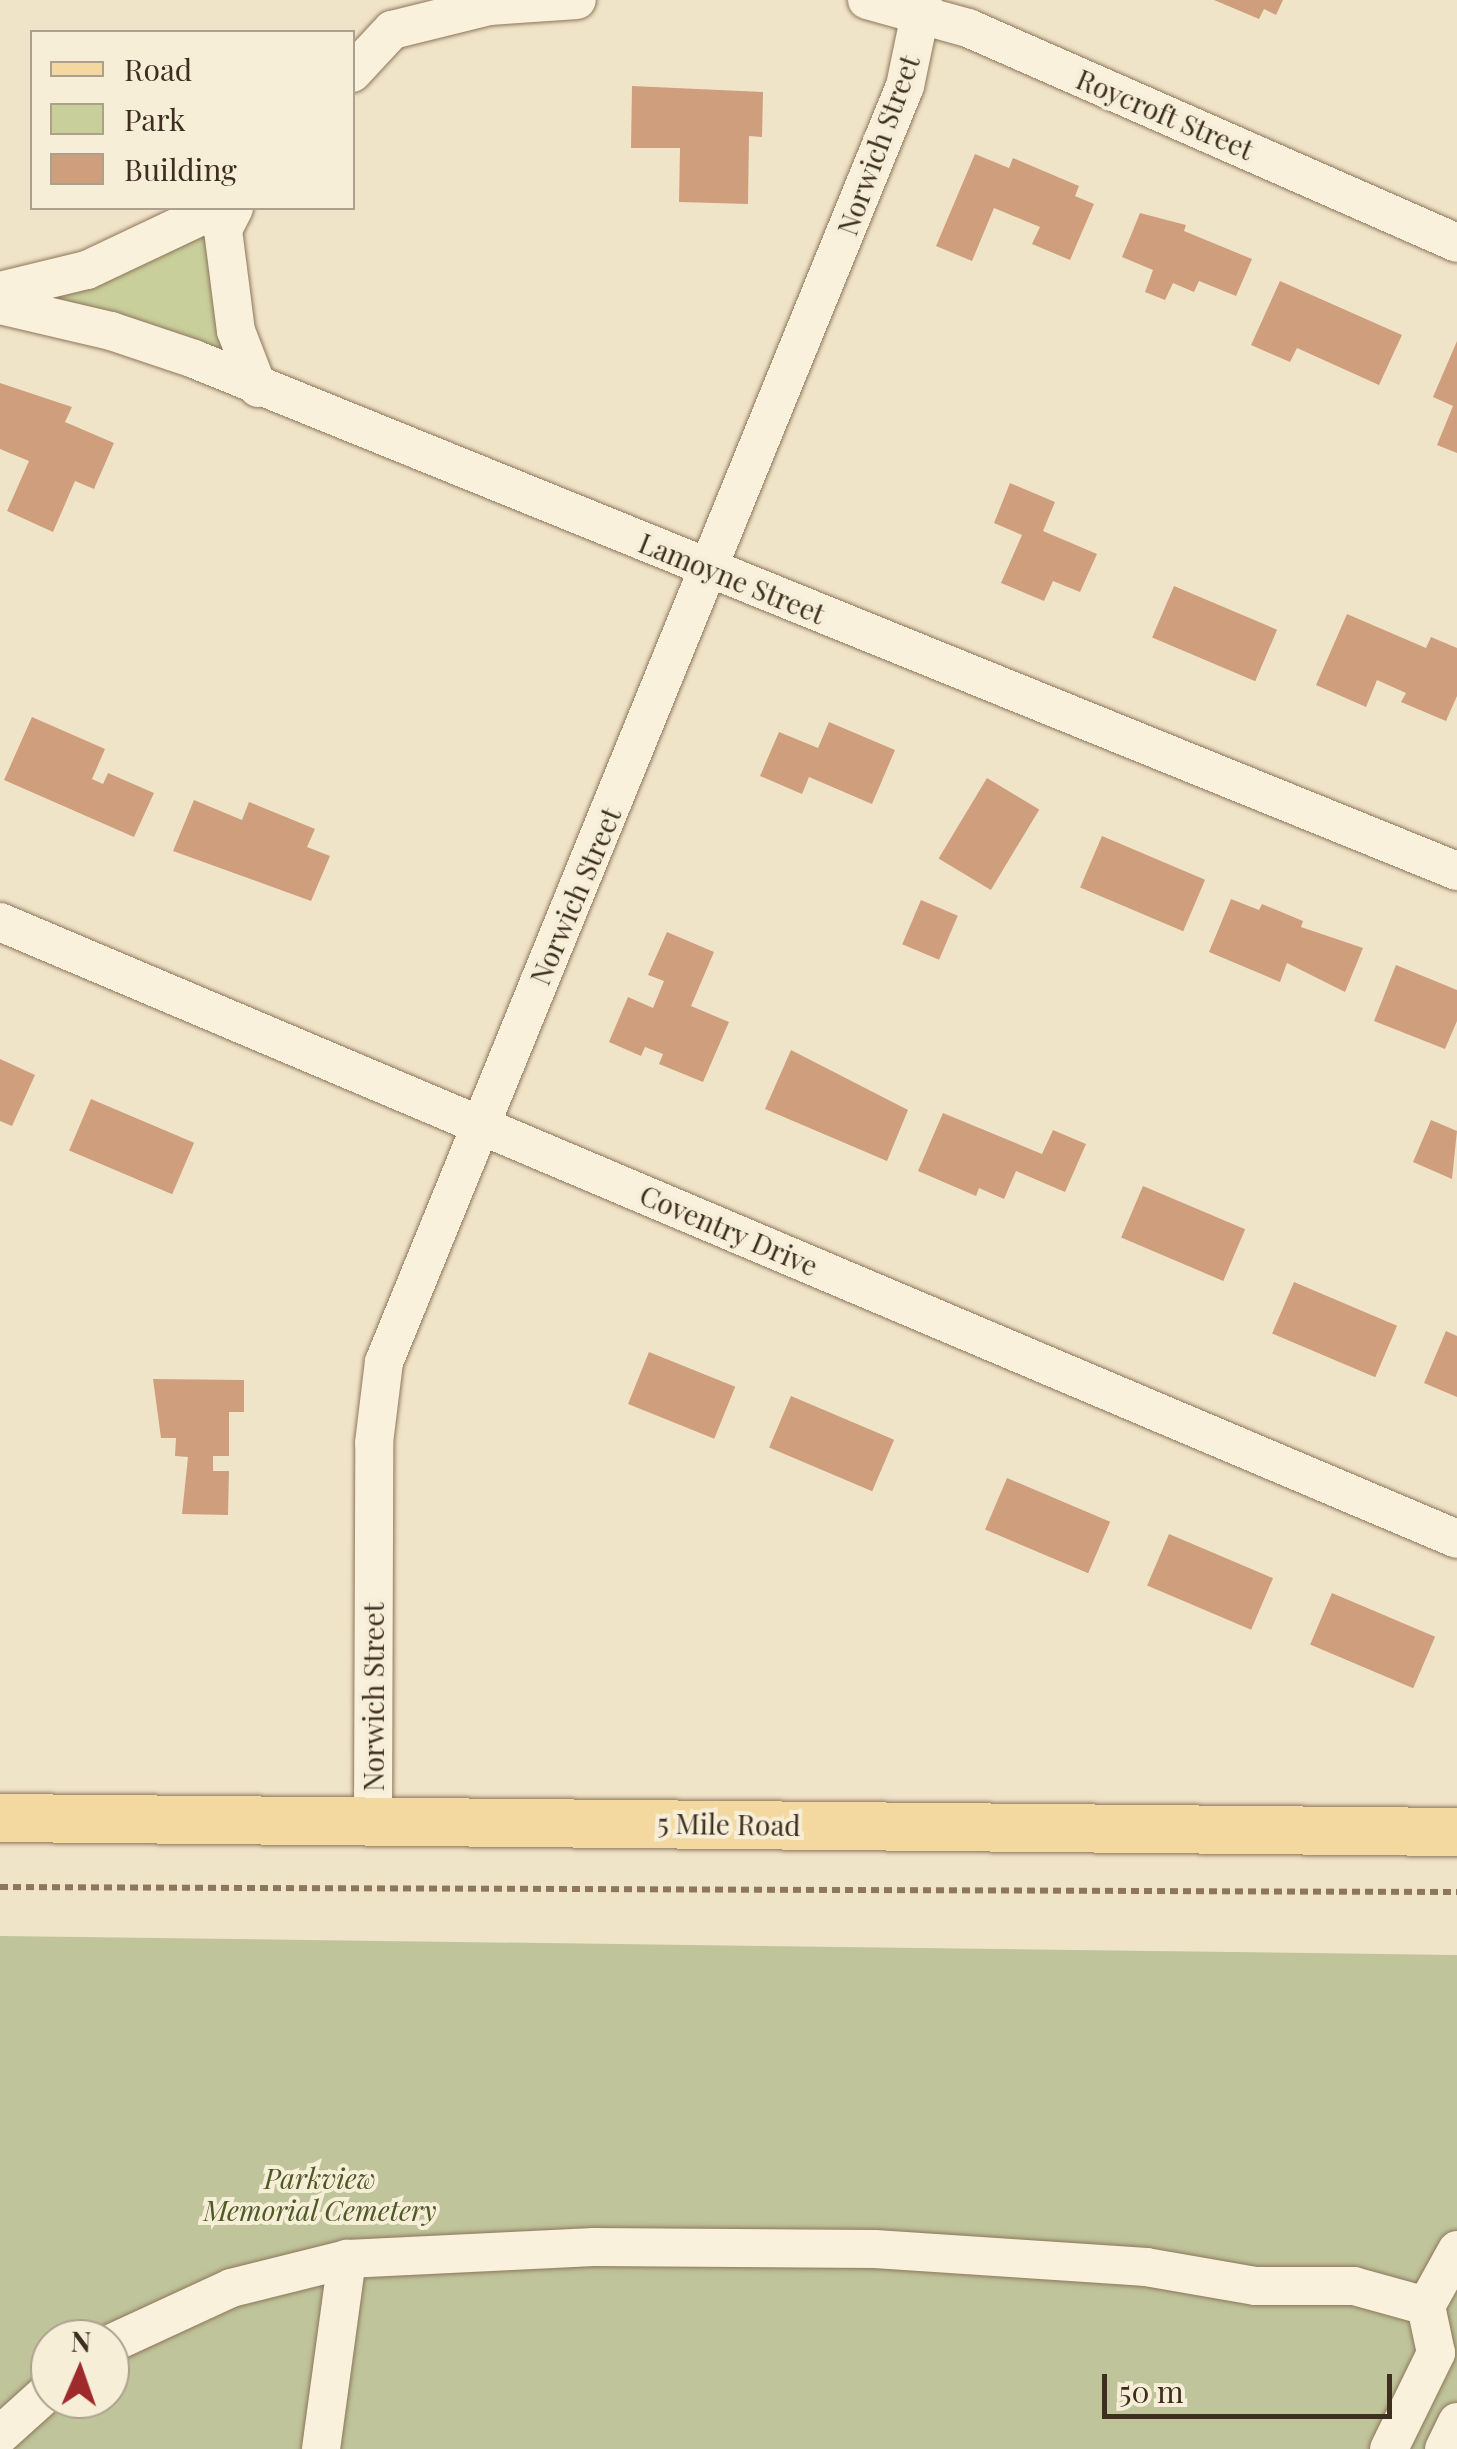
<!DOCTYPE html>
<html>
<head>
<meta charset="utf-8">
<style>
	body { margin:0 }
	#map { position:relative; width:1457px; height:2449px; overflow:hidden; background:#f0e4c8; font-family:"Playfair Display",serif }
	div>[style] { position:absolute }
	.green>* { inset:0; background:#c9cf9b }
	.cemetery>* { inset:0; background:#bfc49a }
	.building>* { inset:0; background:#cf9f7d; transform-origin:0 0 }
	.path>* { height:6px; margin-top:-3px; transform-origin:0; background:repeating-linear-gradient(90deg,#8d765c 0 8px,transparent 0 13px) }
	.roads { filter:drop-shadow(0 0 2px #8d765c) drop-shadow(0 0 2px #8d765c) }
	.minor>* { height:38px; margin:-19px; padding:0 19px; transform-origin:19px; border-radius:19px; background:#faf1dc }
	.major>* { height:48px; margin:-24px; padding:0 24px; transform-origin:24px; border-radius:24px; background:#f3d9a0 }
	span { translate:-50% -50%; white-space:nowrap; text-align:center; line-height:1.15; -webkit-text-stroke:8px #f7eed8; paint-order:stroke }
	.street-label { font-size:28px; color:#3d2e20 }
	.park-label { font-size:28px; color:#4d5a26; font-style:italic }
	.legend { position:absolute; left:30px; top:30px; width:325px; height:180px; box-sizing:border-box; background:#f7eed8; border:2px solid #ada18e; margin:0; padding:12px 18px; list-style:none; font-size:30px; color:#3d2e20 }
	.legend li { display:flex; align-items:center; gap:20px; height:50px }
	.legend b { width:50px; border:2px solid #ada18e }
	.north { position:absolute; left:30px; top:2319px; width:100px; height:100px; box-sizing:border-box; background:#f7eed8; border:2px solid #ada18e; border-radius:50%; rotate:2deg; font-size:28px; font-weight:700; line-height:40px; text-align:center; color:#3d2e20 }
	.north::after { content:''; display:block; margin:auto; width:35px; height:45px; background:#9e2a2b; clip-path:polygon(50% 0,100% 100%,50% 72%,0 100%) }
	.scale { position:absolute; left:1102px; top:2374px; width:290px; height:45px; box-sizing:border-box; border:5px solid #3d2e20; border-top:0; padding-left:12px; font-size:30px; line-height:35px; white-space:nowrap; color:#3d2e20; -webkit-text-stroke:8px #f7eed8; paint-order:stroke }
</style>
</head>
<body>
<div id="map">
	<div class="green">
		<div style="clip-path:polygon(218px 208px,258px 388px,0 291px)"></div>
	</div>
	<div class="cemetery">
		<div style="clip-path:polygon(evenodd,0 1936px,1457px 1955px,1457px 2449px,0 2449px,0 1936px,50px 2339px,110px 2339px,110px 2399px,50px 2399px,50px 2339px)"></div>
	</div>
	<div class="building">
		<div style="clip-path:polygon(1214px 0,1283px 0,1276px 15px,1264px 9px,1259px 19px)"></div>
		<div style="clip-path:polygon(632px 86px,763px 92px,762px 137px,749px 136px,748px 204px,679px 202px,680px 148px,631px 148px)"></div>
		<div style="clip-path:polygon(975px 154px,1009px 168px,1013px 158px,1079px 186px,1075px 196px,1094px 204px,1070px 260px,1032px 244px,1040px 227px,994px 208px,972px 261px,936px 246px)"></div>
		<div style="clip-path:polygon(1140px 213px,1186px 225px,1184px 231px,1252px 259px,1236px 296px,1199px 281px,1194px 292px,1173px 283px,1165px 300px,1145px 292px,1153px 270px,1122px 257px)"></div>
		<div style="clip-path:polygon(1280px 281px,1402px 335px,1379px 385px,1297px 348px,1290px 362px,1251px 345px)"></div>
		<div style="clip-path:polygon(1457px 341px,1457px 453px,1437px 445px,1453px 406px,1433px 397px)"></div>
		<div style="clip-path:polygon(0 383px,72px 407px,65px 422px,114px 443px,94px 489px,75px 481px,53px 532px,7px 511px,29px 461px,0 449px)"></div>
		<div style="clip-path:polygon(1010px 483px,1055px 502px,1043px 531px,1097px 554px,1080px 592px,1053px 581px,1044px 601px,1001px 583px,1022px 535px,994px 523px)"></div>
		<div style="left:1174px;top:586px;width:112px;height:56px;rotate:23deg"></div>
		<div style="clip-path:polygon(1347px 614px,1426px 648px,1431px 637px,1457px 648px,1457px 696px,1446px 721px,1401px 702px,1406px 693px,1377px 680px,1366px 707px,1316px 685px)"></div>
		<div style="clip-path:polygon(32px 717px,105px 749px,92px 779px,103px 784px,108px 773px,154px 793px,134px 837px,4px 780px)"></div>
		<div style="clip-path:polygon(829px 722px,895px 750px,872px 804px,809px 777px,802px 794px,760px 776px,779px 732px,818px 748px)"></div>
		<div style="left:987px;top:778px;width:61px;height:94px;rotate:31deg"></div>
		<div style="clip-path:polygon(194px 800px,242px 820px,249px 802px,315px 829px,307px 847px,330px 856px,311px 901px,173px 851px)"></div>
		<div style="left:1102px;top:836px;width:112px;height:56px;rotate:23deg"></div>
		<div style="clip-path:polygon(1231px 899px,1259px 910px,1262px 904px,1303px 921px,1301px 927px,1363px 948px,1345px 992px,1287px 963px,1280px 982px,1209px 952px)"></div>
		<div style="left:921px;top:900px;width:40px;height:48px;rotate:23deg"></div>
		<div style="clip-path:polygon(667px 932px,714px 952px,691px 1006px,729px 1022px,703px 1082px,659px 1064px,663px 1054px,645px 1047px,641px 1056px,609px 1042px,628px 997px,653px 1008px,664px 981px,648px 975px)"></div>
		<div style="clip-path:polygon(1396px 965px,1457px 990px,1457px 1021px,1445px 1049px,1374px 1021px)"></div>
		<div style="clip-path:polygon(791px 1050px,908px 1110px,887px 1161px,765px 1109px)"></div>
		<div style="clip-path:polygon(0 1059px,35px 1075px,12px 1126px,0 1121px)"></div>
		<div style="left:91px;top:1099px;width:112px;height:56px;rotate:23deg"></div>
		<div style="clip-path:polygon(943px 1113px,1042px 1154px,1053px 1130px,1086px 1144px,1065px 1192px,1016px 1171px,1004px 1199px,979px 1188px,976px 1196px,918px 1171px)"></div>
		<div style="clip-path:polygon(1431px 1120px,1457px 1131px,1452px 1179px,1413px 1162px)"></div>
		<div style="left:1143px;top:1186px;width:111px;height:56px;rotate:23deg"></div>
		<div style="left:1294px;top:1282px;width:112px;height:56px;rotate:23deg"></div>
		<div style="clip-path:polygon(1446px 1331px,1457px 1336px,1457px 1397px,1424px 1383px)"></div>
		<div style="left:649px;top:1352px;width:93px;height:56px;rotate:22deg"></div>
		<div style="clip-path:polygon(153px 1379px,244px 1380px,244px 1412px,229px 1412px,229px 1456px,213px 1456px,213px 1471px,229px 1471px,228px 1515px,182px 1514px,188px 1457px,175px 1456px,176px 1438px,161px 1438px)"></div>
		<div style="left:791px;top:1396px;width:112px;height:56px;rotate:23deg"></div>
		<div style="left:1007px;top:1478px;width:112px;height:56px;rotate:23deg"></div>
		<div style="left:1169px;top:1534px;width:113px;height:56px;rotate:23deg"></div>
		<div style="left:1332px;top:1593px;width:112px;height:56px;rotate:23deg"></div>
	</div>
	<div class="path">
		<div style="left:0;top:1887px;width:1457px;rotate:0.2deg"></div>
	</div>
	<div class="roads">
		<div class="minor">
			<div style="left:867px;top:0;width:105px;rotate:15.5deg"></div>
			<div style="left:968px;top:28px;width:534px;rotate:23.73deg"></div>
			<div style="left:392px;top:30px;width:100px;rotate:-13.9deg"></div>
			<div style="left:489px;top:6px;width:88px;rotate:-3.9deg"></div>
			<div style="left:352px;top:73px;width:59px;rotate:-47.1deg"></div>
			<div style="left:234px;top:208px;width:25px;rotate:117deg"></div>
			<div style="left:223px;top:230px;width:102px;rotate:82.7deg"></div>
			<div style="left:236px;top:331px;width:61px;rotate:68.9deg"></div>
			<div style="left:0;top:291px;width:89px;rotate:-13.6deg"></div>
			<div style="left:87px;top:270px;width:145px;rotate:-25.3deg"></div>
			<div style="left:0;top:305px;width:114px;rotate:13.2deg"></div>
			<div style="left:111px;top:331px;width:88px;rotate:18.6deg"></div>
			<div style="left:194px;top:359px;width:1363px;rotate:22.07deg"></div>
			<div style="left:0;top:922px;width:1582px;rotate:22.95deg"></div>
			<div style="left:373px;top:1819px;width:376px;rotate:-89.8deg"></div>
			<div style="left:374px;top:1443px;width:82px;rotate:-83deg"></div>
			<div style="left:384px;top:1362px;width:1378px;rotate:-67.79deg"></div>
			<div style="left:905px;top:86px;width:88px;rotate:-78.2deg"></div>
			<div style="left:110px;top:2344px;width:133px;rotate:-24.8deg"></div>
			<div style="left:231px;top:2288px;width:120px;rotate:-14deg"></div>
			<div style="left:347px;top:2259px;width:247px;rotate:-2.8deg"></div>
			<div style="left:594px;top:2247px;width:281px;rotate:0.4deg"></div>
			<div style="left:875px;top:2249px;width:272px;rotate:3.8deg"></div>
			<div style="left:1146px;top:2267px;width:111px;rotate:9.9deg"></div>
			<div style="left:1255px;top:2286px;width:99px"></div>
			<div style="left:1354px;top:2286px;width:75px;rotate:15.5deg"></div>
			<div style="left:0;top:2435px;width:67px;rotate:-42deg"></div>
			<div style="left:321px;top:2449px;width:192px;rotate:-82.2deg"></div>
			<div style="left:1389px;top:2449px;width:107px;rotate:-63.9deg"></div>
			<div style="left:1436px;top:2353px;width:48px;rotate:-102deg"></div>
			<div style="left:1426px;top:2306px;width:64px;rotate:-61deg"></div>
			<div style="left:1444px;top:2449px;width:30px;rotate:-64deg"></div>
		</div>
		<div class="major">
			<div style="left:0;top:1818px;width:1457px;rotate:0.55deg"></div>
		</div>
	</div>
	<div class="street-label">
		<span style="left:1165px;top:114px;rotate:23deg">Roycroft Street</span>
		<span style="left:878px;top:145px;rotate:-70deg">Norwich Street</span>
		<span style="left:732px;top:578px;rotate:22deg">Lamoyne Street</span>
		<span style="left:575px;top:896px;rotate:-67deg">Norwich Street</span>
		<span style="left:729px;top:1230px;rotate:23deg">Coventry Drive</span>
		<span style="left:373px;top:1697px;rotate:-90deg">Norwich Street</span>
		<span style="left:729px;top:1824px;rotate:1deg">5 Mile Road</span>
	</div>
	<div class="park-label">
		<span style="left:320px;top:2194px">Parkview<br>Memorial Cemetery</span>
	</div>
	<ul class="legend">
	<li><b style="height:12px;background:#f3d9a0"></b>Road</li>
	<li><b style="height:28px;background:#c9cf9b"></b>Park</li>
	<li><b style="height:28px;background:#cf9f7d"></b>Building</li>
	</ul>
	<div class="north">N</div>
	<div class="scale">50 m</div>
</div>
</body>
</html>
